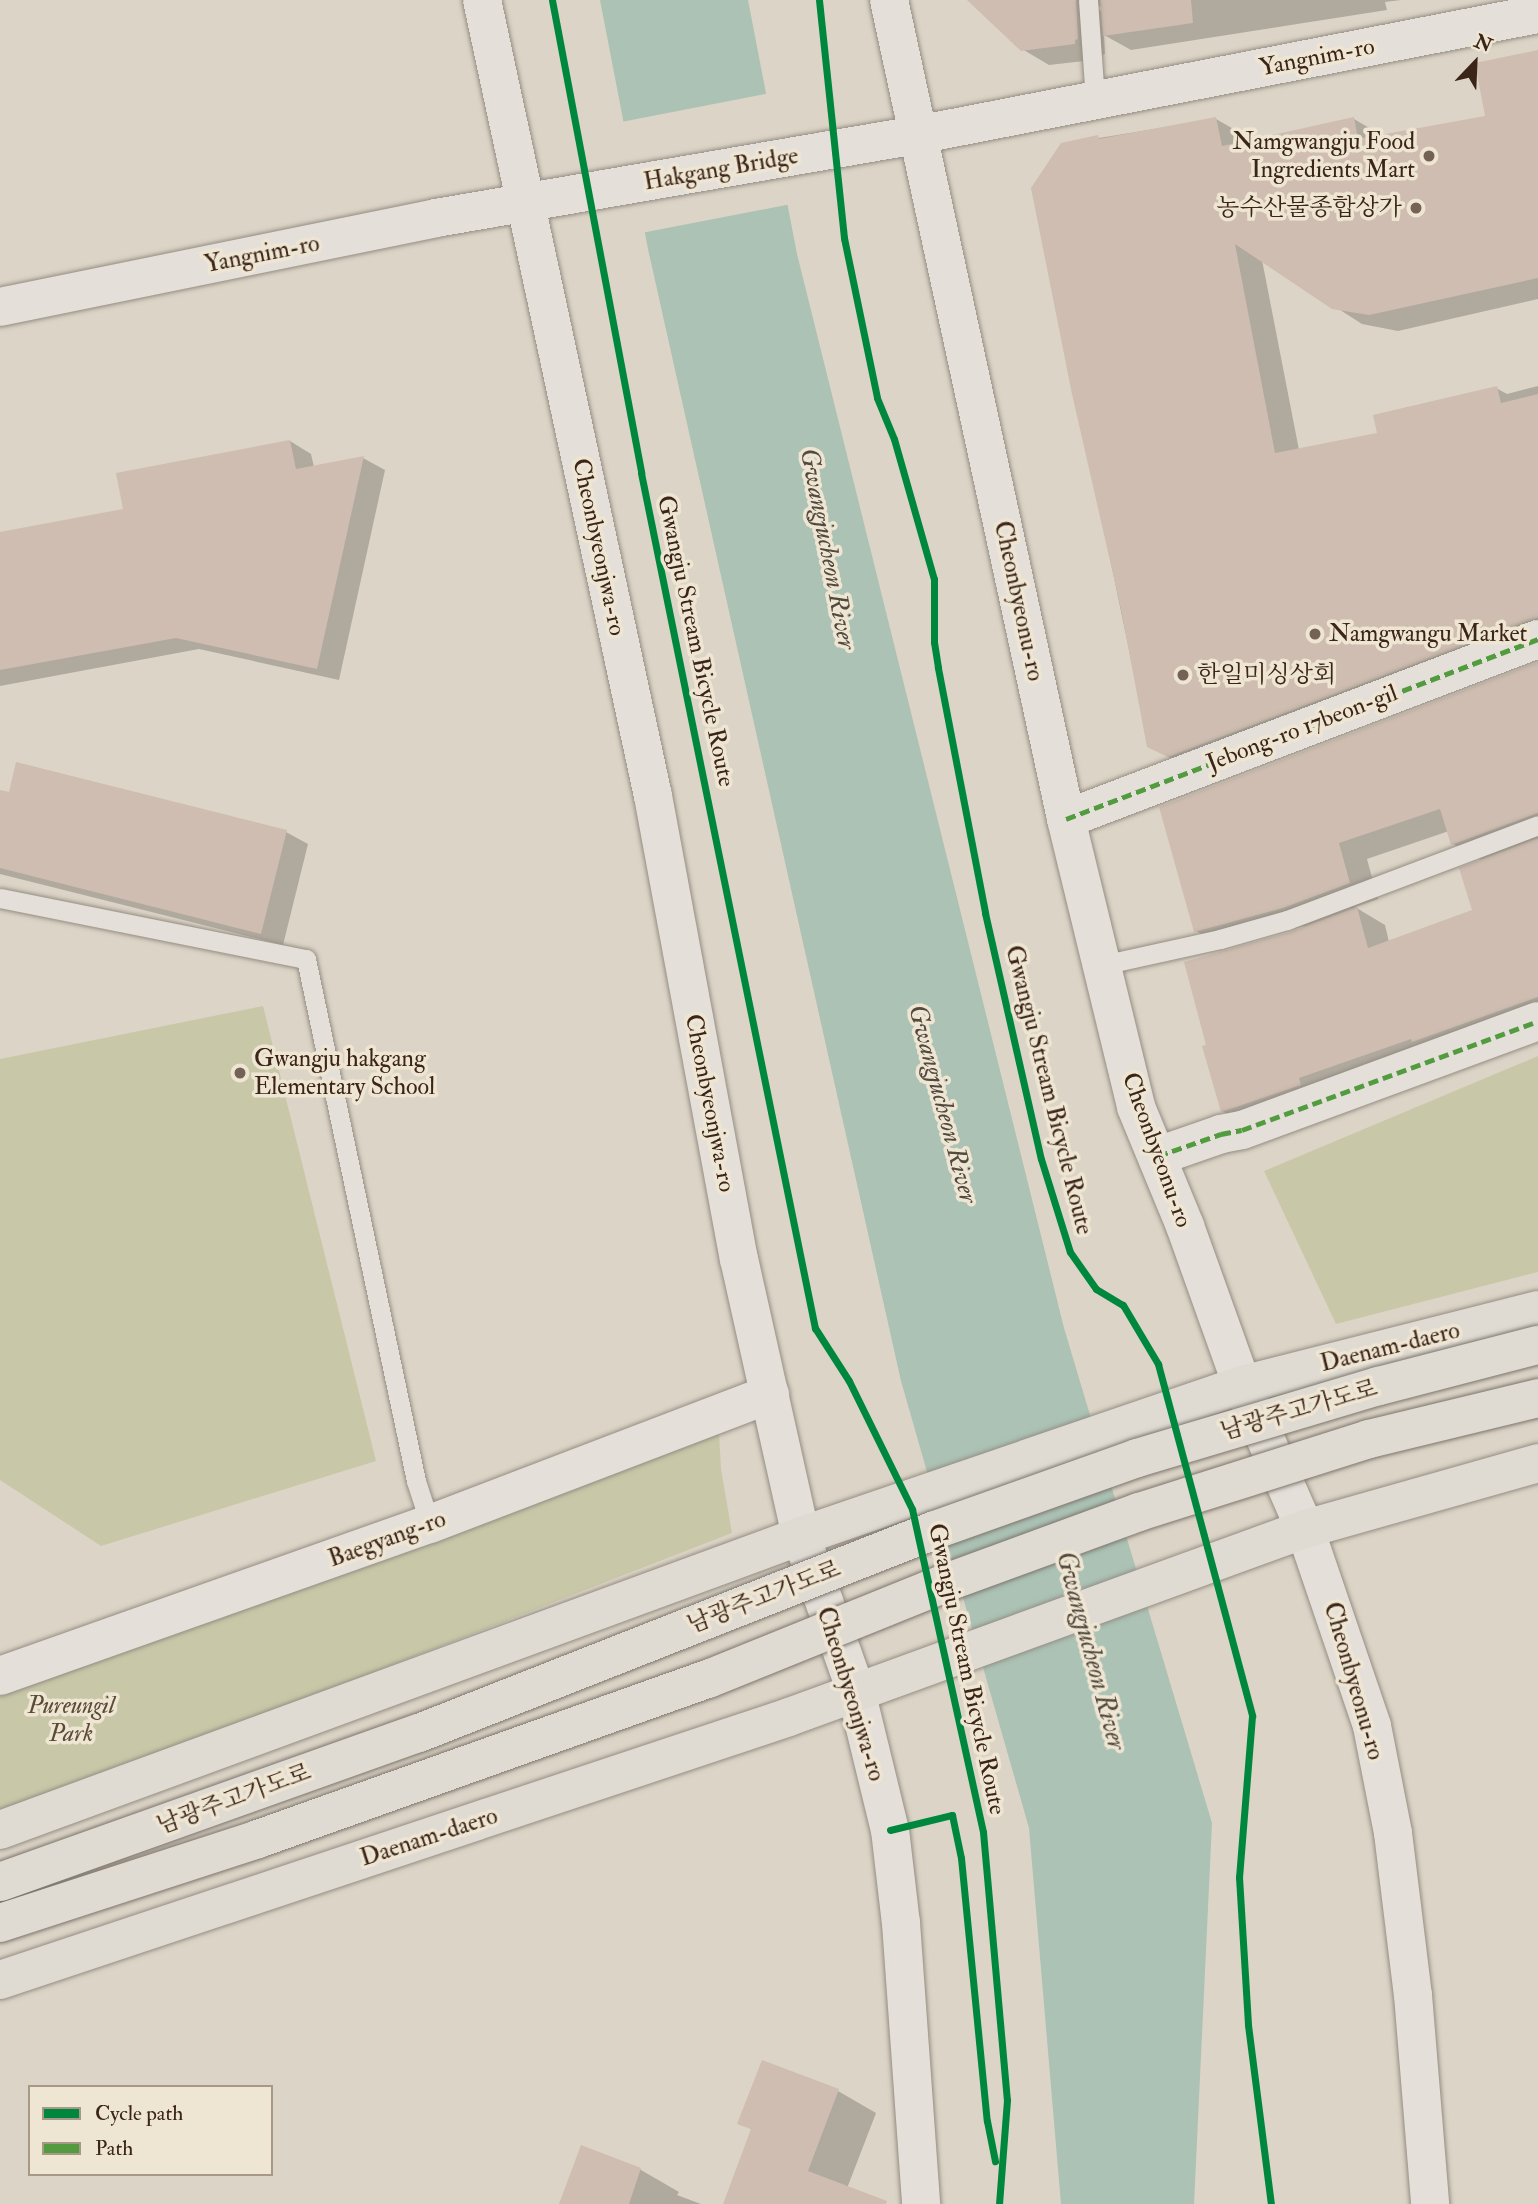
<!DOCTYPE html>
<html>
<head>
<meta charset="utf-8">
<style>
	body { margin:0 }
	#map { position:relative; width:1538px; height:2204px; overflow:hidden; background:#dcd4c6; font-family:"IM FELL Double Pica","Noto Serif KR",serif }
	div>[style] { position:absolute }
	.green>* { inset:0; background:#c8c8a8 }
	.water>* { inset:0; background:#abc2b5 }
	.pier>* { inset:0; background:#dcd4c6; transform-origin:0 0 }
	.shadow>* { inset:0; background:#0003 }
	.building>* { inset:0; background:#cebdb0 }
	.roads { filter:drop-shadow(0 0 2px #948d83) drop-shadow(0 0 2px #948d83) }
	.lane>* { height:19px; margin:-9.5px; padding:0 9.5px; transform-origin:9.5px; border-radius:9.5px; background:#e4e0d9 }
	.street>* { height:38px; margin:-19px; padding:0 19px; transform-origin:19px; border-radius:19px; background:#e4e0d9 }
	.secondary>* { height:38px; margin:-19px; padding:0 19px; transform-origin:19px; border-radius:19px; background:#e4e0d9 }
	.primary>* { height:38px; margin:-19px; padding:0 19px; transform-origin:19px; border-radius:19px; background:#dfdbd3 }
	.bridges { filter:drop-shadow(0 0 2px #7d756c) drop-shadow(0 0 2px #7d756c) }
	.primary-bridge>* { height:38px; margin:-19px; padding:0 19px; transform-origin:19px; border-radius:19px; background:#dfdbd3 }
	.quiet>* { height:5px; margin-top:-2.5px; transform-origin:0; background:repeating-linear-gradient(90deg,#529b3e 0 10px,transparent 0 15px) }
	.cycleway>* { height:7px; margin:-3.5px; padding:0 3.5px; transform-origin:3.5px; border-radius:3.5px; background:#00873e }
	.dots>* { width:19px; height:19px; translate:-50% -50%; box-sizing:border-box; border:4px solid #efe5d3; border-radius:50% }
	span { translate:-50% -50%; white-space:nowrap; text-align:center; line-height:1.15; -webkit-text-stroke:7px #efe5d3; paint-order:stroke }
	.street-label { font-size:24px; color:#3b2518 }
	.poi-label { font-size:24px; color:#3b2518 }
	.right { translate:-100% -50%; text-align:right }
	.left { translate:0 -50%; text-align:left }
	.park-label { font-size:24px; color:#5a4b36; font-style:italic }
	.water-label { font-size:26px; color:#524a3e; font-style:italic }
	.legend { position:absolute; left:28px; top:2085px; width:245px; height:91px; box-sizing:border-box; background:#efe5d3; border:2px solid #a79888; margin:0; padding:9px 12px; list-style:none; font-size:21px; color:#3b2518 }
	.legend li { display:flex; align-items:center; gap:14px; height:35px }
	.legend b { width:35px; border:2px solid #a79888 }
	.north { position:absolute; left:1440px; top:28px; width:70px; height:70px; -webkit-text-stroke:5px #efe5d3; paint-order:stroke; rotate:23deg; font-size:19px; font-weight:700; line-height:28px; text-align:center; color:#3b2518 }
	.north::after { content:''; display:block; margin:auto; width:24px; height:32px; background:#3b2518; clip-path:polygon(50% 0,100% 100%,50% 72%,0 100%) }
</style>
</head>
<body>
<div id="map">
	<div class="green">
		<div style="clip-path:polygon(263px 1006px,376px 1461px,101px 1546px,0 1480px,0 1059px)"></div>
		<div style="clip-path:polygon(1538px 1056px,1538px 1272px,1336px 1324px,1264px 1171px)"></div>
		<div style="clip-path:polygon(718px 1415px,721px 1469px,732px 1533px,0 1817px,0 1676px)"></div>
	</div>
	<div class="water">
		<div style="clip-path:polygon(600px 0,748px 0,797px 254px,1064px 1328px,1212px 1823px,1194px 2204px,1061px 2204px,1029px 1828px,901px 1381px,648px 249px)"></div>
	</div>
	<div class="pier">
		<div style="left:770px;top:93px;width:113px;height:153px;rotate:79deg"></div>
	</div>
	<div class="shadow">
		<div style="clip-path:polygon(970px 0,1081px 0,1103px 12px,1103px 8px,1088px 0,1401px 0,1385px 2px,1387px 10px,1131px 50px,1104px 35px,1105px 54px,1101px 55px,1102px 59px,1049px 65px,1022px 49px)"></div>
		<div style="clip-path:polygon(1538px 52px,1538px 299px,1398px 331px,1362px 324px,1262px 260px,1299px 450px,1380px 435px,1496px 388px,1507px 394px,1538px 386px,1538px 642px,1177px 762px,1149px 746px,1033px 188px,1062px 144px,1216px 119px,1244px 135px,1246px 143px,1354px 119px,1383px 136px,1488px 117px)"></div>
		<div style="clip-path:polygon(290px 441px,311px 454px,314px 467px,363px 458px,385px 470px,339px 680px,199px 649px,0 686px,0 534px,125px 510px)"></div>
		<div style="clip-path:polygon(evenodd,1538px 664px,1538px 1022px,1250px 1127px,1222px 1111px,1208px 1046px,1305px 928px,1304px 926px,1224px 947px,1196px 931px,1538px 664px,1449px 831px,1453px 844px,1483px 861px,1474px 911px,1389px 942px,1385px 925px,1355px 907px,1378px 899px,1367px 859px,1449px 831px)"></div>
		<div style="clip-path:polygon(0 792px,286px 832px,308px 844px,283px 945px,0 874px)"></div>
		<div style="clip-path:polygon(838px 2091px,876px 2113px,846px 2191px,866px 2204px,724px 2204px,753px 2130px,740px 2123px)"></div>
		<div style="clip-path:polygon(582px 2147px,641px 2170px,679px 2192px,677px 2195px,701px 2204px,561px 2204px)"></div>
	</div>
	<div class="building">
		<div style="clip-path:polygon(967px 0,1076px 0,1078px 39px,1075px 40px,1075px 44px,1021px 51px)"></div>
		<div style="clip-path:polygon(1100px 0,1191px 0,1193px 23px,1103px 36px)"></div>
		<div style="clip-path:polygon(1538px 50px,1538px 278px,1369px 315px,1332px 309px,1235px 244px,1275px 453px,1377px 433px,1373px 415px,1497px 386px,1501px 403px,1538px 394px,1538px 618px,1168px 757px,1147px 747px,1121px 609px,1072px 394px,1031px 188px,1061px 143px,1098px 135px,1099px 139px,1216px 117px,1222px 146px,1354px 117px,1358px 139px,1485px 116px,1475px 63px)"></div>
		<div style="clip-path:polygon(290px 440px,296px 469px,364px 456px,317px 669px,176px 638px,0 670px,0 532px,123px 509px,116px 473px)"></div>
		<div style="clip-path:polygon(1538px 662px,1538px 813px,1451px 845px,1440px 809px,1339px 843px,1350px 883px,1283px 908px,1194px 932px,1159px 807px)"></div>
		<div style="clip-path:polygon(16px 762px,287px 830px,261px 934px,0 868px,0 790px,9px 792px)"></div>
		<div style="clip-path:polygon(1538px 838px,1538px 997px,1412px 1042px,1411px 1039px,1299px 1078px,1301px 1085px,1221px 1112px,1202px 1046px,1206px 1045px,1184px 962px,1290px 932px,1357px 907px,1368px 948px,1472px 910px,1459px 868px)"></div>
		<div style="clip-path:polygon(762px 2060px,839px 2089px,808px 2171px,887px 2201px,886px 2204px,723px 2204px,751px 2129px,737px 2124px)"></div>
		<div style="clip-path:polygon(581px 2145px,641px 2168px,629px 2204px,559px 2204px)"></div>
	</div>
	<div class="roads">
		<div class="lane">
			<div style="left:1088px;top:0;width:100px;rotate:86deg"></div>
			<div style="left:0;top:898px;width:312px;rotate:11.3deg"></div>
			<div style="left:306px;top:959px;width:533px;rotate:78.1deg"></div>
			<div style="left:416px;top:1481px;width:45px;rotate:72deg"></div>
			<div style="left:1102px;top:965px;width:121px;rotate:-12.4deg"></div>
			<div style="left:1220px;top:939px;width:70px;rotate:-15.8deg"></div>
			<div style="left:1287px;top:920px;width:268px;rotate:-20.7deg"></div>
		</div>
		<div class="street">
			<div style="left:1066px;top:819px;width:505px;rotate:-20.87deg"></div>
			<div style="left:1158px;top:1156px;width:67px;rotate:-19.2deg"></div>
			<div style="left:1221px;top:1134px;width:21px;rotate:-11deg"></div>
			<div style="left:1242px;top:1130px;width:315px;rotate:-20.2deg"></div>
		</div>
		<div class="secondary">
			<div style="left:482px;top:0;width:814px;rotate:77.88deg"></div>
			<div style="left:653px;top:796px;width:471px;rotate:79.5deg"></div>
			<div style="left:739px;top:1259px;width:284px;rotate:77.4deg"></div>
			<div style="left:801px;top:1536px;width:164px;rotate:70.5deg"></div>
			<div style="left:856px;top:1691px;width:143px;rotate:76.3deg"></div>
			<div style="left:890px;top:1830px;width:94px;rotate:83.3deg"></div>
			<div style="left:901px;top:1923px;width:282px;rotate:85.9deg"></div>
			<div style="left:889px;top:0;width:838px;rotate:77.8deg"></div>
			<div style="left:1066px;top:819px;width:296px;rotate:76.3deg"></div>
			<div style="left:1136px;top:1107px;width:129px;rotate:67.6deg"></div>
			<div style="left:1185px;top:1226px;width:169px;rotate:70.3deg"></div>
			<div style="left:1242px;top:1385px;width:157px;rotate:66.4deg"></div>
			<div style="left:1305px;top:1529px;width:208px;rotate:71.2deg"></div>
			<div style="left:1372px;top:1726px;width:109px;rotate:78.9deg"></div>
			<div style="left:1393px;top:1833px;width:163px;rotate:83deg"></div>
			<div style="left:1413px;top:1995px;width:210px;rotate:85.3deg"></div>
			<div style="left:0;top:307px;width:445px;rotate:-11.5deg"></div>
			<div style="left:436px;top:218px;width:488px;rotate:-9.8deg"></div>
			<div style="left:917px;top:135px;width:633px;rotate:-11.03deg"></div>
			<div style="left:0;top:1676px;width:456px;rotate:-19.5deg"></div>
			<div style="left:430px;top:1524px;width:364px;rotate:-20.9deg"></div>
		</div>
		<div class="primary">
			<div style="left:0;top:1830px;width:853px;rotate:-20.16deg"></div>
			<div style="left:801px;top:1536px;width:466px;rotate:-18.9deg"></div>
			<div style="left:1242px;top:1385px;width:305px;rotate:-14.2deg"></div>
			<div style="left:0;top:1980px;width:832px;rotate:-18.43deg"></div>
			<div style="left:789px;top:1717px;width:549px;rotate:-20.02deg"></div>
			<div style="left:1305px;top:1529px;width:242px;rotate:-15.8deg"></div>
		</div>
	</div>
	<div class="bridges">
		<div class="primary-bridge">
			<div style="left:0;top:1882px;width:445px;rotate:-19.6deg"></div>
			<div style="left:419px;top:1733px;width:554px;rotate:-21.48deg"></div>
			<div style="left:935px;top:1530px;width:214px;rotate:-19.6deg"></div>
			<div style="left:1137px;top:1458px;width:252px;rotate:-16.6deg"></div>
			<div style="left:1379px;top:1386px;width:164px;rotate:-14.5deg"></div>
			<div style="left:0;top:1923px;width:271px;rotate:-18deg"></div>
			<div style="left:258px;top:1839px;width:478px;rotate:-19.6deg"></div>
			<div style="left:708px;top:1679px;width:259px;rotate:-22deg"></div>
			<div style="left:948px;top:1582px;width:203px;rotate:-20.1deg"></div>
			<div style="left:1139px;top:1512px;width:241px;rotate:-17.6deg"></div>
			<div style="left:1369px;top:1439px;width:174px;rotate:-13.6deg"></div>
		</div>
	</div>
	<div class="quiet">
		<div style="left:1066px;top:819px;width:505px;rotate:-20.87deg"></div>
		<div style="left:1158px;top:1156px;width:67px;rotate:-19.2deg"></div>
		<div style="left:1221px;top:1134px;width:21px;rotate:-11deg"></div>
		<div style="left:1242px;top:1130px;width:315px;rotate:-20.2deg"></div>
	</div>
	<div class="cycleway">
		<div style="left:552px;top:0;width:481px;rotate:79.3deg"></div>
		<div style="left:641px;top:473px;width:873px;rotate:78.5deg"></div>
		<div style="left:815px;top:1328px;width:63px;rotate:57.3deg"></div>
		<div style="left:849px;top:1381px;width:143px;rotate:63.8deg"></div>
		<div style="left:912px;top:1509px;width:331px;rotate:77.6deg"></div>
		<div style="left:983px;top:1832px;width:269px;rotate:84.9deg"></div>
		<div style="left:1007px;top:2100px;width:104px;rotate:94.4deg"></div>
		<div style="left:819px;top:0;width:239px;rotate:84deg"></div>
		<div style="left:844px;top:238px;width:163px;rotate:78.3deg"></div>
		<div style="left:877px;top:398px;width:44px;rotate:67.5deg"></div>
		<div style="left:894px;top:439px;width:146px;rotate:74.1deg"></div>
		<div style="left:934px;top:579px;width:63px;rotate:90deg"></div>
		<div style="left:934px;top:642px;width:26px;rotate:81deg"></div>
		<div style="left:938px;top:668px;width:249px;rotate:79.1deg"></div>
		<div style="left:985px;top:913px;width:252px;rotate:77.2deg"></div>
		<div style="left:1041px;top:1159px;width:97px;rotate:72.7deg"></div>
		<div style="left:1070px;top:1252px;width:45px;rotate:54.9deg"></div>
		<div style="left:1096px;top:1289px;width:31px;rotate:31deg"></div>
		<div style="left:1123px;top:1305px;width:69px;rotate:59.3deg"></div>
		<div style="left:1158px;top:1364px;width:364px;rotate:75deg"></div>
		<div style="left:1252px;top:1716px;width:162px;rotate:94.6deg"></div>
		<div style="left:1239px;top:1877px;width:148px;rotate:86.5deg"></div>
		<div style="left:1248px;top:2025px;width:180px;rotate:82.7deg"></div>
		<div style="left:890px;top:1830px;width:64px;rotate:-13.6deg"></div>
		<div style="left:952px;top:1815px;width:44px;rotate:78.2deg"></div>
		<div style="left:961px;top:1858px;width:264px;rotate:84.4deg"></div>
		<div style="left:987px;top:2121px;width:41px;rotate:78.7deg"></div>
	</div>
	<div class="dots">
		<div style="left:1429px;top:156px;background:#736255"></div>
		<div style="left:1416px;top:208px;background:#736255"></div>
		<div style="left:1315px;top:634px;background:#736255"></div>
		<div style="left:1183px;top:675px;background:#736255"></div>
		<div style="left:240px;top:1073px;background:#736255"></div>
	</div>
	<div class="street-label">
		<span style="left:1317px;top:57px;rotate:-11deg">Yangnim-ro</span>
		<span style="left:721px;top:169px;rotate:-10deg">Hakgang Bridge</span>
		<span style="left:262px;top:254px;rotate:-11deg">Yangnim-ro</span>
		<span style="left:599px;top:547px;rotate:78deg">Cheonbyeonjwa-ro</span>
		<span style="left:1019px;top:601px;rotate:78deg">Cheonbyeonu-ro</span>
		<span style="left:696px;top:641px;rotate:78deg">Gwangju Stream Bicycle Route</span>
		<span style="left:1302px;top:728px;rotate:-21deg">Jebong-ro 17beon-gil</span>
		<span style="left:1049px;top:1090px;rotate:76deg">Gwangju Stream Bicycle Route</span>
		<span style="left:710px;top:1103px;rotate:79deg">Cheonbyeonjwa-ro</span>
		<span style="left:1157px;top:1150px;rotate:70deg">Cheonbyeonu-ro</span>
		<span style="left:1390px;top:1347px;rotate:-14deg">Daenam-daero</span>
		<span style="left:1299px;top:1410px;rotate:-16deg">남광주고가도로</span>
		<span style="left:387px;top:1539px;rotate:-20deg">Baegyang-ro</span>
		<span style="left:764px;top:1597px;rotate:-21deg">남광주고가도로</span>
		<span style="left:967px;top:1669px;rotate:78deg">Gwangju Stream Bicycle Route</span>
		<span style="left:1354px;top:1681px;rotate:74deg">Cheonbyeonu-ro</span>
		<span style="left:851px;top:1694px;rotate:73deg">Cheonbyeonjwa-ro</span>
		<span style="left:234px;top:1799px;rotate:-20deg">남광주고가도로</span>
		<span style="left:429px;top:1837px;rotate:-18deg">Daenam-daero</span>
	</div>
	<div class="poi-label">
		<span class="right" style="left:1415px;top:156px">Namgwangju Food<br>Ingredients Mart</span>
		<span class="right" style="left:1402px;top:208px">농수산물종합상가</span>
		<span class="left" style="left:1329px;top:634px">Namgwangu Market</span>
		<span class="left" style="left:1197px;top:675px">한일미싱상회</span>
		<span class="left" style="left:254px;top:1073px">Gwangju hakgang<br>Elementary School</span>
	</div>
	<div class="park-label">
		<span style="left:71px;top:1720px">Pureungil<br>Park</span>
	</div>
	<div class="water-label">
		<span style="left:827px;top:549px;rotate:79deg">Gwangjucheon River</span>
		<span style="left:942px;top:1104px;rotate:75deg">Gwangjucheon River</span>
		<span style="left:1090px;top:1651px;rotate:75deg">Gwangjucheon River</span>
	</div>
	<ul class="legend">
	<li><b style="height:9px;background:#00873e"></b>Cycle path</li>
	<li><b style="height:9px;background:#529b3e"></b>Path</li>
	</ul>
	<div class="north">N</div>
</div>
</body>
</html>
